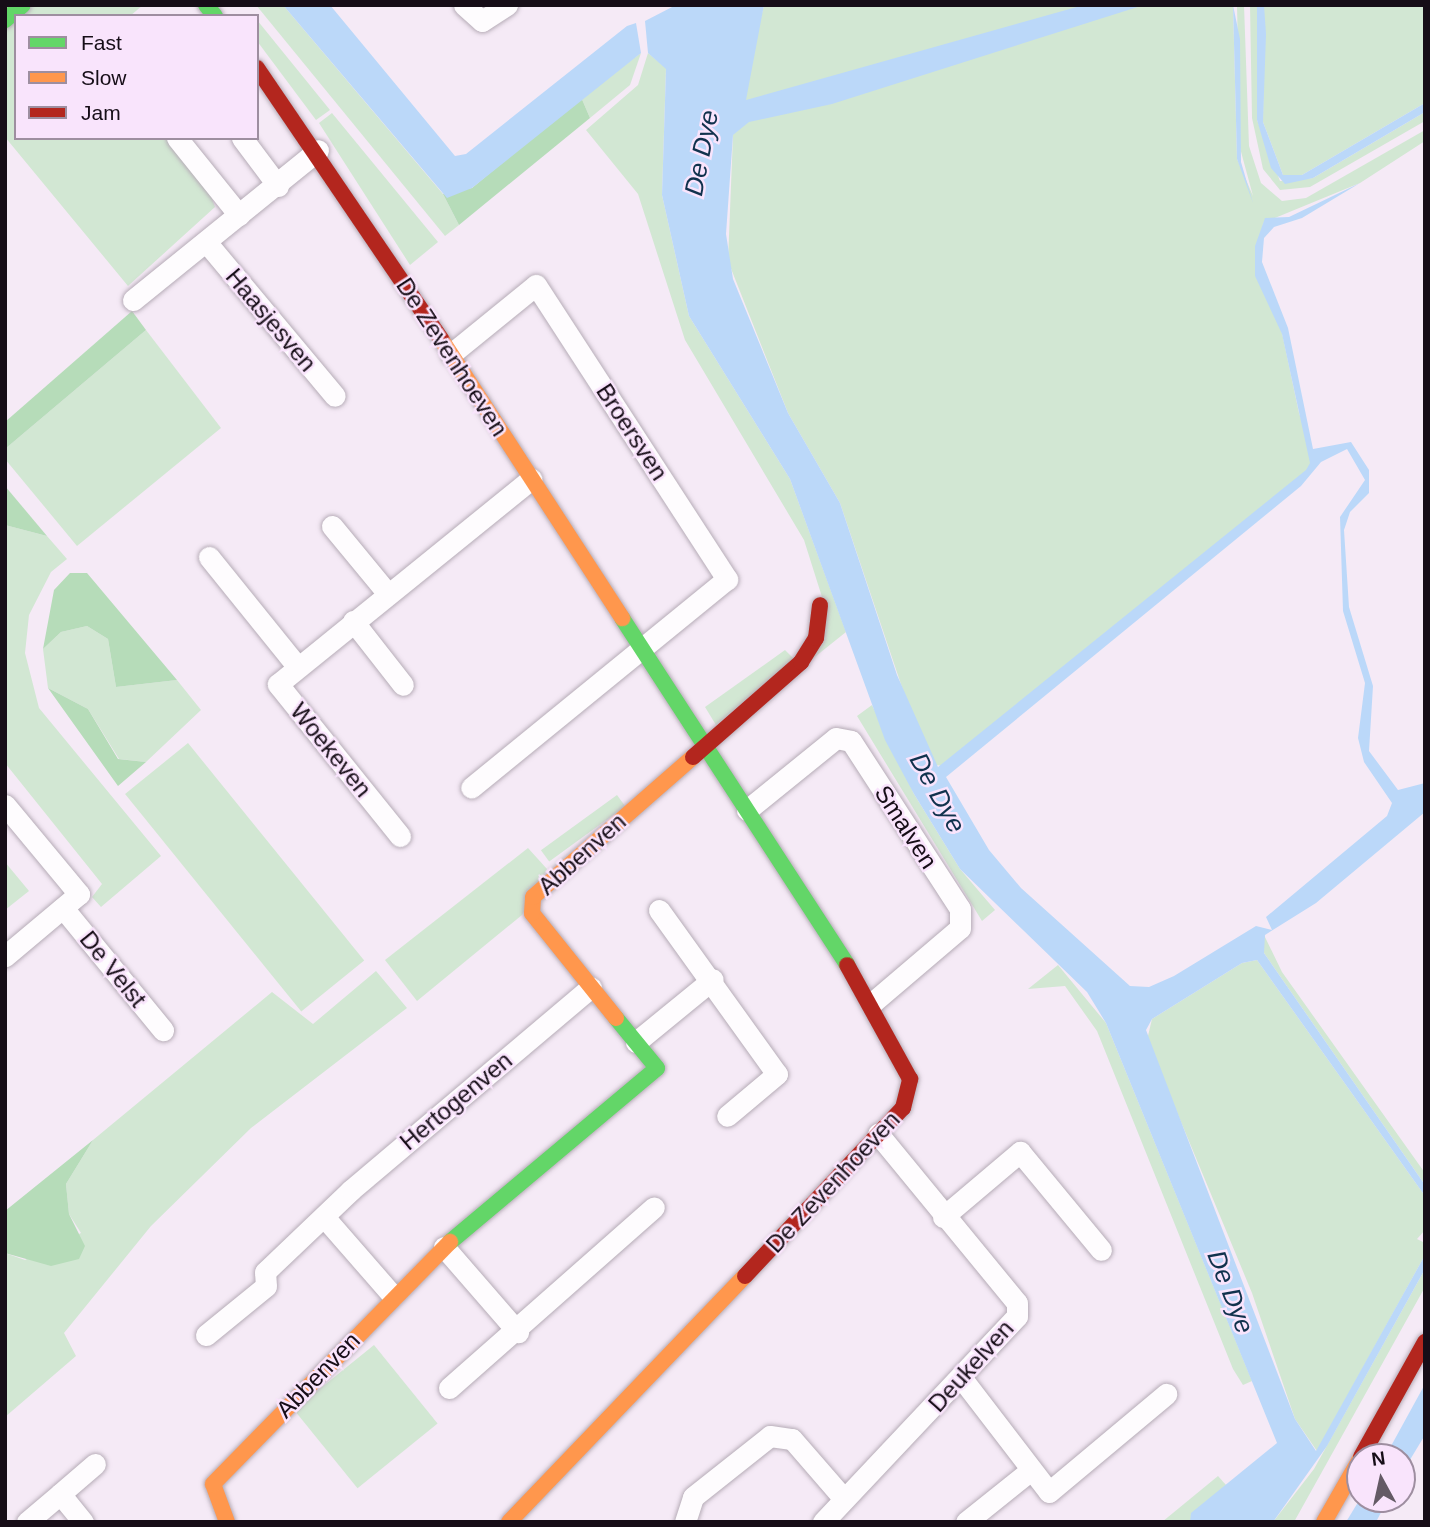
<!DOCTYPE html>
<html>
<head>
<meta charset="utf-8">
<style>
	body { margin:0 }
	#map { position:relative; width:1430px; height:1527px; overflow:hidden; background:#f5eaf6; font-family:Helvetica,sans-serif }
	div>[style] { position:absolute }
	.green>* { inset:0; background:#d2e7d3; transform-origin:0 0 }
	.forest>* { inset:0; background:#b6dcb9 }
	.water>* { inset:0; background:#bbd8f9 }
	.roads { filter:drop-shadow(0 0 2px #b6acb7) drop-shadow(0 0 2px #b6acb7) }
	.street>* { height:21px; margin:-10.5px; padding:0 10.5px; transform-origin:10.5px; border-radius:10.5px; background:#fefcfe }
	.fast>* { height:16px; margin:-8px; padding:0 8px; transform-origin:8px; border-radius:8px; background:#63d668 }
	.slow>* { height:16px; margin:-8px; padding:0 8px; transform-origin:8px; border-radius:8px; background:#ff974d }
	.jam>* { height:16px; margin:-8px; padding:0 8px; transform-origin:8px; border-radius:8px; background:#b3261e }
	span { translate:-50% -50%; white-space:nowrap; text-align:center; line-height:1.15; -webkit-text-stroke:5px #f9e4fc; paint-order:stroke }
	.street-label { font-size:24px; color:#160d17 }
	.water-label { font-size:26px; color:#10324d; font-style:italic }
	.frame { position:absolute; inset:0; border:7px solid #160d17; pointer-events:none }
	.legend { position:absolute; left:14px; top:14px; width:245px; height:126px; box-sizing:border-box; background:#f9e4fc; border:2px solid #9e8ea0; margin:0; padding:9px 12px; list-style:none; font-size:21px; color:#160d17 }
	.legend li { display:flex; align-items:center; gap:14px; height:35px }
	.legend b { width:35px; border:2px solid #9e8ea0 }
	.north { position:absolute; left:1346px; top:1443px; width:70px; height:70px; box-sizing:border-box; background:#f9e4fc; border:2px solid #9e8ea0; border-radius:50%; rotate:352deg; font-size:19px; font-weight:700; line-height:28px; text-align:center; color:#160d17 }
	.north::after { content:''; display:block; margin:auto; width:24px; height:32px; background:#645a65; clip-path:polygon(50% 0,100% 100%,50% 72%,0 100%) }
</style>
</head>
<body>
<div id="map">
	<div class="green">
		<div style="clip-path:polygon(34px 5px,143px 5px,130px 16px,21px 16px)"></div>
		<div style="clip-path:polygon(256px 5px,283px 5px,443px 194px,459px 225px,445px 236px)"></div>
		<div style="clip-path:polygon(764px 5px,1233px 5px,1237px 159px,1253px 196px,1240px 148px,1237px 5px,1244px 5px,1249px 146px,1261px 183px,1282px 201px,1306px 198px,1425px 130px,1425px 141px,1360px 183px,1263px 223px,1261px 261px,1275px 300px,1299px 413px,1312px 451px,1320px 450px,1314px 466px,945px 766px,935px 765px,909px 708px,840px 503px,788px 413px,728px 261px,733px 135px)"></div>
		<div style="clip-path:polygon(1250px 5px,1257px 5px,1260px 27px,1257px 120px,1280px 181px,1313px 178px,1425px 112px,1425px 121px,1310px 187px,1280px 190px,1263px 169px,1252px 118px)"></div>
		<div style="clip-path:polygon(1264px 5px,1425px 5px,1425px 103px,1302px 175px,1283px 175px,1263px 122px)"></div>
		<div style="clip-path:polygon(16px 20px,16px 138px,166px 138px,211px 196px,215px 207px,128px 286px,5px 137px,5px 29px)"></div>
		<div style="clip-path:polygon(257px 20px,330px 110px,316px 120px,257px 41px)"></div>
		<div style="clip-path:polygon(641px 53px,630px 85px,590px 118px,581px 97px)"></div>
		<div style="clip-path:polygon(648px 53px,666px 68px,662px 195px,689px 316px,790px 479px,846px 632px,806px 664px,822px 597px,804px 540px,685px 340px,638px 194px,586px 130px,638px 85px)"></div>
		<div style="clip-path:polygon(332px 113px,438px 242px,410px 265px,319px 123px)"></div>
		<div style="clip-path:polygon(146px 330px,221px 428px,77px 546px,5px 459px,5px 449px)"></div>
		<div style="clip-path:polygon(5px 525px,47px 536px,67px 559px,51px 572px,29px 615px,25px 653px,39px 708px,161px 856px,101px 907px,92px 897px,102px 884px,5px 763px)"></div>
		<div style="clip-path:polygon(87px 626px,108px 639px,116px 687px,177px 680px,201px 710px,146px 762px,119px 759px,88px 709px,48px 688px,43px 649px,61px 632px)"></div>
		<div style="clip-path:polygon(785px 650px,794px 659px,716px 725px,705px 707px)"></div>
		<div style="clip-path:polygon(872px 705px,914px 794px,960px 869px,995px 910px,982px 921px,857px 716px)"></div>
		<div style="left:188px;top:743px;width:280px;height:81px;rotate:51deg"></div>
		<div style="left:617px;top:795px;width:14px;height:94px;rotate:54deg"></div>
		<div style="clip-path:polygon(528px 848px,547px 869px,522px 915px,417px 1001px,385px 960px)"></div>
		<div style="clip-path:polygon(5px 862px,29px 891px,5px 910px)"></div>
		<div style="clip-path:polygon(1264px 935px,1282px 972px,1425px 1173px,1425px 1185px,1264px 953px)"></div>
		<div style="clip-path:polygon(1257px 960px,1425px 1196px,1425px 1230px,1417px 1239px,1425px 1243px,1425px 1255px,1317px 1451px,1295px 1419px,1252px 1293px,1147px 1040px,1152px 1019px,1242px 963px)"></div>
		<div style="clip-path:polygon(1058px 965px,1106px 1023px,1252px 1381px,1243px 1385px,1233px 1369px,1097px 1031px,1065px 986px,1028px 989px)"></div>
		<div style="clip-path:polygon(376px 971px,407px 1008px,251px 1128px,151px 1226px,64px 1333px,76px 1356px,5px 1417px,5px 1253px,25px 1260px,81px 1233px,69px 1214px,66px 1184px,93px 1140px,272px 992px,313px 1024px)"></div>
		<div style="clip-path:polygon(1425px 1269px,1425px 1287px,1294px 1522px,1273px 1522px,1314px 1469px)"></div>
		<div style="left:374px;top:1345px;width:101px;height:103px;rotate:51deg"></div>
		<div style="clip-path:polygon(1218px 1476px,1226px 1485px,1190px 1522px,1162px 1522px)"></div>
	</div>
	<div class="forest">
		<div style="clip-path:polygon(581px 97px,590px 118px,459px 225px,443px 194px,472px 188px)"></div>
		<div style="clip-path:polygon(132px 311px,146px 330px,5px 449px,5px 422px)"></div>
		<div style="clip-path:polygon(5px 486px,47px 536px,5px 525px)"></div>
		<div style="clip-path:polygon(70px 573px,87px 573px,177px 680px,116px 687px,108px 639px,87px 626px,61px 632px,43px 649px,54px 590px)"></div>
		<div style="clip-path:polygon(48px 688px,88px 709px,118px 759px,146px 762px,118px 786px)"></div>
		<div style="clip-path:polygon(93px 1140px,66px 1184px,69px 1214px,85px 1246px,79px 1259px,51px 1266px,5px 1253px,5px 1211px)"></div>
	</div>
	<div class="water">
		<div style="clip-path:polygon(283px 5px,330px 5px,455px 156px,466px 154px,627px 26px,636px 23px,641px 53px,472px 188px,447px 198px)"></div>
		<div style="clip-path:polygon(evenodd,676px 5px,764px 5px,746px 100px,1084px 5px,1144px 5px,832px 104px,749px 122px,733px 135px,726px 234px,733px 279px,788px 413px,840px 503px,897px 675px,938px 767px,1306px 470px,1310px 463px,1282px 334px,1255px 276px,1255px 246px,1265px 218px,1289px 217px,1360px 183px,1302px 218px,1274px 227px,1264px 238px,1262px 262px,1288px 328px,1313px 449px,1351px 442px,1369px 470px,1369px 493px,1350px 512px,1344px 530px,1349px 607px,1373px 686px,1369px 751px,1398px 790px,1425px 783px,1425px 812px,1316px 903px,1265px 935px,1264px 953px,1425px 1185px,1425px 1196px,1257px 960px,1242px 963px,1152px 1019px,1146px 1030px,1295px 1419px,1316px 1451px,1425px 1255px,1425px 1269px,1327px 1446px,1273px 1522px,1190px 1522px,1191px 1513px,1277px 1443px,1106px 1023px,1087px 992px,960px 869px,914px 794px,885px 740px,790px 479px,689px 316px,662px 195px,666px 69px,648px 53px,645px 21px,676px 5px,1347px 449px,1365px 480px,1340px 517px,1343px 611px,1365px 683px,1358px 738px,1364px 762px,1392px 803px,1387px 816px,1266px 917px,1272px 930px,1256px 926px,1174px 976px,1149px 987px,1130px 986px,1021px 888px,989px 850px,946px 777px,1301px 486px,1321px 462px,1347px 449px)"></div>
		<div style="clip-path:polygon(1233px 5px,1240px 39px,1241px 162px,1253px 203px,1237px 159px)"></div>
		<div style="clip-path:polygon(1257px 5px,1264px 5px,1266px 34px,1263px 122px,1283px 175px,1302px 175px,1425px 103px,1425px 112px,1313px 178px,1285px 184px,1271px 168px,1257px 120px)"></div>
		<div style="clip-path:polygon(1425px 1384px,1425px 1435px,1402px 1473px,1402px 1457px,1385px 1457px)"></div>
		<div style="clip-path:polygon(1360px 1499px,1388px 1499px,1376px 1522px,1346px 1522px)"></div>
	</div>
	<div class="roads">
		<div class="street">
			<div style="left:464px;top:5px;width:24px;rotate:42deg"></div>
			<div style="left:482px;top:21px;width:30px;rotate:-33deg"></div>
			<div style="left:177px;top:138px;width:99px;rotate:51.2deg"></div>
			<div style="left:242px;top:138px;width:60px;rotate:53.1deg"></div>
			<div style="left:207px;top:243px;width:199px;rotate:50.1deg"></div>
			<div style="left:133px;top:300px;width:238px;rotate:-39deg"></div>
			<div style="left:451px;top:354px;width:109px;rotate:-39.1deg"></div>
			<div style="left:536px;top:285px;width:351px;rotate:57deg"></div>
			<div style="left:727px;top:579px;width:330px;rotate:140.8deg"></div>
			<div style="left:332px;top:526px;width:88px;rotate:50.5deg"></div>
			<div style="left:209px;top:557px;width:139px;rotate:51.1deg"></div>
			<div style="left:353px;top:621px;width:81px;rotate:52deg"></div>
			<div style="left:5px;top:805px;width:116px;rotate:50.3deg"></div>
			<div style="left:79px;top:894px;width:97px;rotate:140deg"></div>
			<div style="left:747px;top:810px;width:114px;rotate:-39deg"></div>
			<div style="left:836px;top:738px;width:15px;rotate:11deg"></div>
			<div style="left:851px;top:741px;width:200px;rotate:57deg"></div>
			<div style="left:960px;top:909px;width:19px;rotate:90deg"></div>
			<div style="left:960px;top:928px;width:116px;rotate:139.6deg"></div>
			<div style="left:400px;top:836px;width:195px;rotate:-128.8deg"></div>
			<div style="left:278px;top:684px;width:326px;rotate:-39deg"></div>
			<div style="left:63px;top:908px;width:158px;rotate:50.7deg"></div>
			<div style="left:659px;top:910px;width:202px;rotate:54.3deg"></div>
			<div style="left:777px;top:1074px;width:65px;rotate:140deg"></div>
			<div style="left:636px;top:1042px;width:99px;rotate:-39.3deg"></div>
			<div style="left:943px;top:1217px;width:101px;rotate:-40.2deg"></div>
			<div style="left:1020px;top:1152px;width:127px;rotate:50.4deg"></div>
			<div style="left:325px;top:1218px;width:103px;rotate:48.9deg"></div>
			<div style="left:444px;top:1247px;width:113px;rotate:49deg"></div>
			<div style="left:206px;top:1335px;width:77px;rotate:-39.2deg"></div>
			<div style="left:266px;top:1286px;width:14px;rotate:-94deg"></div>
			<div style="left:265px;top:1272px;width:119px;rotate:-43.6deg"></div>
			<div style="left:351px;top:1190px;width:314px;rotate:-40.2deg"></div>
			<div style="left:963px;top:1380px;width:141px;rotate:52.5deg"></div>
			<div style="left:1049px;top:1492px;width:153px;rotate:-39.9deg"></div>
			<div style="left:449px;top:1388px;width:273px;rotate:-41.4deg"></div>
			<div style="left:27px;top:1522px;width:43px;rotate:-40.3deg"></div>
			<div style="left:83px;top:1522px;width:36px;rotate:-129deg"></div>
			<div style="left:60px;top:1494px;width:46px;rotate:-40.6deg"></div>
			<div style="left:685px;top:1522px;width:26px;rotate:-72deg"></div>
			<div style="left:693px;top:1497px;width:98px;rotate:-38.4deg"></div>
			<div style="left:770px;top:1436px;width:22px;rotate:8deg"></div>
			<div style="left:792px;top:1439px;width:79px;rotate:49.1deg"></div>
			<div style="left:823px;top:1522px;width:283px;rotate:-46.7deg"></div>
			<div style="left:1017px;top:1316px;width:13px;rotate:-90deg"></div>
			<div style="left:1017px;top:1303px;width:219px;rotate:-129.4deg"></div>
			<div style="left:966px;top:1522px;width:83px;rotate:-38.7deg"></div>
		</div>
		<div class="fast">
			<div style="left:206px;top:5px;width:14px;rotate:51deg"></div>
			<div style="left:5px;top:20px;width:23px;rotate:-40deg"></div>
			<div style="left:622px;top:618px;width:414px;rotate:57deg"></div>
			<div style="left:450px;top:1242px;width:270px;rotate:-40deg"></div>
			<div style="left:657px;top:1068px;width:65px;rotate:-129.4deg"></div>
		</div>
		<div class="slow">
			<div style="left:441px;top:339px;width:333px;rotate:57deg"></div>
			<div style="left:616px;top:1018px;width:134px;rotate:-128.7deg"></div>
			<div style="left:532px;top:913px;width:16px;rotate:-86deg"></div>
			<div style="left:533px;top:897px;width:213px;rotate:-41.2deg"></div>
			<div style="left:227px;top:1522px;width:40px;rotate:-110.2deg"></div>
			<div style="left:213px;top:1484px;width:339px;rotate:-45.6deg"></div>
			<div style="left:509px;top:1522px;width:341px;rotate:-46.2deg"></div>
			<div style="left:1324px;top:1522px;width:73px;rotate:-60.3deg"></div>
		</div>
		<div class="jam">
			<div style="left:257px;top:68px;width:328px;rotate:55.8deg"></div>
			<div style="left:693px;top:757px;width:144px;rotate:-41.3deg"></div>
			<div style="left:801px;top:662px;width:28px;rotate:-58deg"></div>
			<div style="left:816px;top:638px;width:33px;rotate:-83deg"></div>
			<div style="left:745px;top:1276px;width:231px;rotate:-46.8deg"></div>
			<div style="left:903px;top:1108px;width:30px;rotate:-76deg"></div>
			<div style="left:910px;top:1079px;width:130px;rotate:-118.9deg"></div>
			<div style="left:1361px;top:1457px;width:132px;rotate:-60.9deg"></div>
		</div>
	</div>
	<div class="street-label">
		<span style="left:271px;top:320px;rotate:50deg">Haasjesven</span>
		<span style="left:452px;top:357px;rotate:57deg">De Zevenhoeven</span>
		<span style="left:632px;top:432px;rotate:57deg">Broersven</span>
		<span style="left:331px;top:750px;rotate:51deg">Woekeven</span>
		<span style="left:906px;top:827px;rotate:57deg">Smalven</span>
		<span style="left:582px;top:854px;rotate:-42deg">Abbenven</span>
		<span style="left:113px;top:969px;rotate:51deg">De Velst</span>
		<span style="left:456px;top:1101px;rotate:-40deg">Hertogenven</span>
		<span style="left:833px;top:1182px;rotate:-47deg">De Zevenhoeven</span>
		<span style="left:971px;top:1366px;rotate:-48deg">Deukelven</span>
		<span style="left:318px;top:1375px;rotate:-46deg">Abbenven</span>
	</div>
	<div class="water-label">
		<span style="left:702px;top:153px;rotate:-79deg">De Dye</span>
		<span style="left:937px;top:793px;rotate:61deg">De Dye</span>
		<span style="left:1230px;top:1292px;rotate:69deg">De Dye</span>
	</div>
	<div class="frame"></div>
	<ul class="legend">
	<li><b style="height:9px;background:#63d668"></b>Fast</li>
	<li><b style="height:9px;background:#ff974d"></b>Slow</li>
	<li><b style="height:9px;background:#b3261e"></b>Jam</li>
	</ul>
	<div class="north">N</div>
</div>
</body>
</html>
